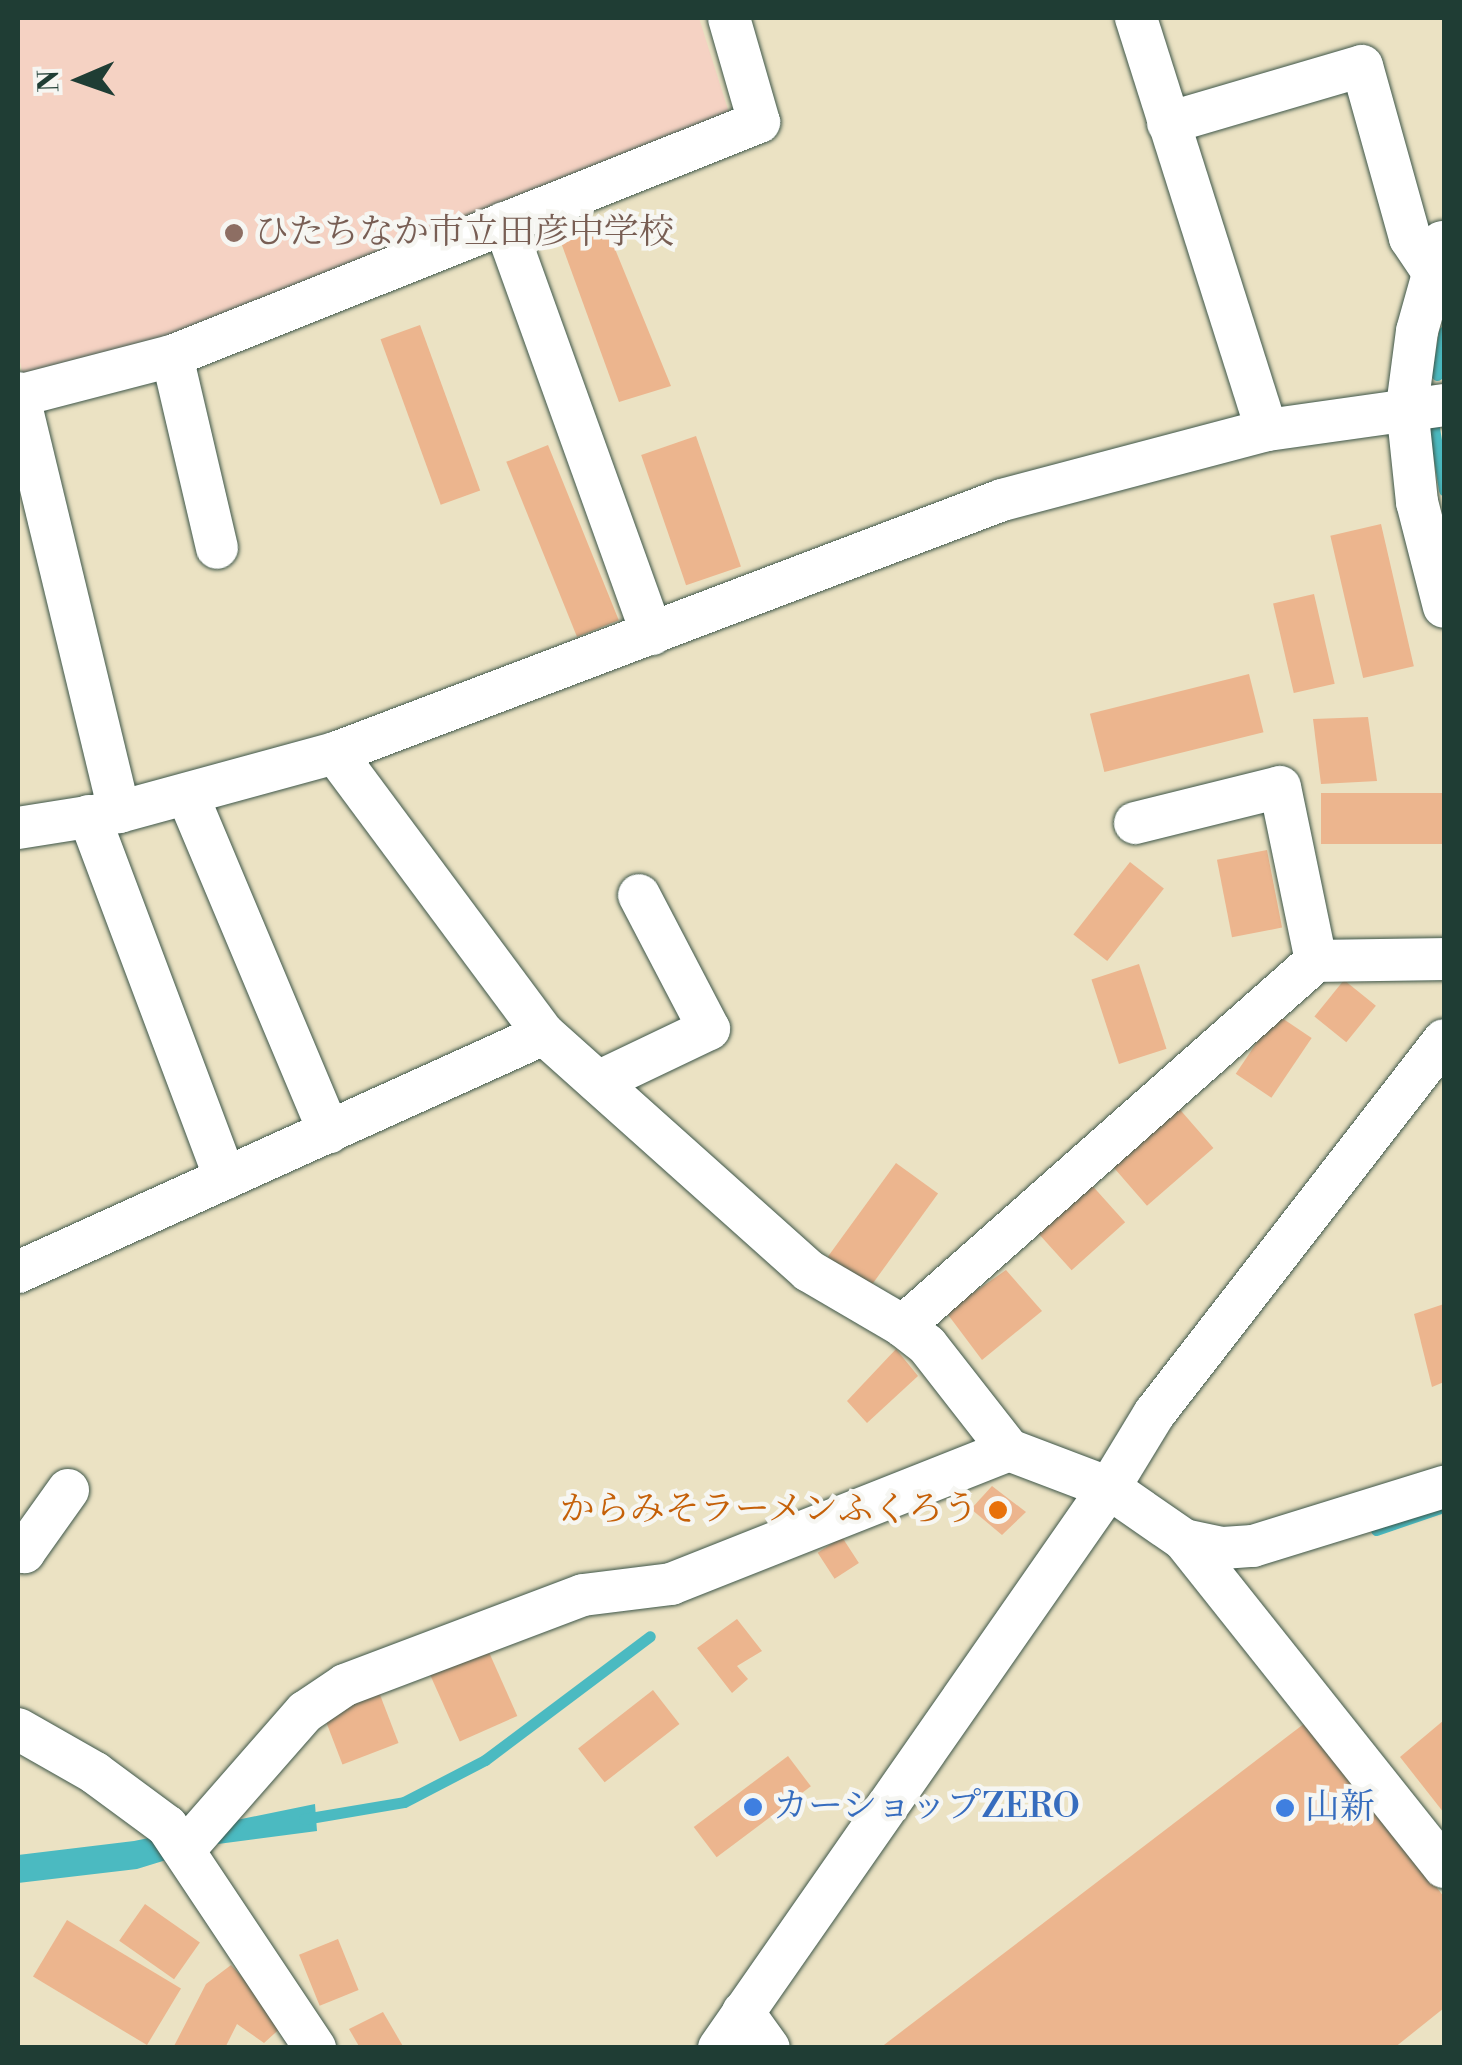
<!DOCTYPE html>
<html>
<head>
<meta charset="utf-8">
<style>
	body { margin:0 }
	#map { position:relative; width:1462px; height:2065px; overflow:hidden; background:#ebe2c3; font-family:"Libre Bodoni","Noto Serif JP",serif }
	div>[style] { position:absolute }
	.built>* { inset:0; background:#f5d2c3 }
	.water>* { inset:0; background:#4bbac1 }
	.stream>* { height:11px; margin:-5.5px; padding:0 5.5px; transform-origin:5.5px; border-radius:5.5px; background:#4bbac1 }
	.building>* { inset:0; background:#ecb58e; transform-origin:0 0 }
	.roads { filter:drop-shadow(0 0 2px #3e5649) drop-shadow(0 0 2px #3e5649) }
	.minor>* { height:42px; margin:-21px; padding:0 21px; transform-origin:21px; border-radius:21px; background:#fff }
	.dots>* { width:28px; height:28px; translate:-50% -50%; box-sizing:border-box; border:5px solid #f6f6f2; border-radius:50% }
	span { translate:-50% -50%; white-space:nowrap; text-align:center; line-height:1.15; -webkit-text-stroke:9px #f6f6f2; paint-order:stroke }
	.education-label { font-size:35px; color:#785e54 }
	.left { translate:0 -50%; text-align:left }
	.food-label { font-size:35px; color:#c56008 }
	.right { translate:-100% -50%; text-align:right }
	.shop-label { font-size:35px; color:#366cbe }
	.frame { position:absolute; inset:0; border:20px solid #1f3d34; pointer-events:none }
	.north { position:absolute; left:30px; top:30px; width:100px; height:100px; -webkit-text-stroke:8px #f6f6f2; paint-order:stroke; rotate:268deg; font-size:28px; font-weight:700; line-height:40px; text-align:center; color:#1f3d34 }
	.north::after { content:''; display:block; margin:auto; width:35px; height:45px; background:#1f3d34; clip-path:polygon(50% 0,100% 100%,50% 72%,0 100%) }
</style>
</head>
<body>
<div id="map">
	<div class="built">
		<div style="clip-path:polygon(18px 18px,699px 18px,731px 119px,170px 346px,25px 382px,18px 354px)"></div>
	</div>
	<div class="water">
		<div style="clip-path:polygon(315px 1804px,317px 1831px,218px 1844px,137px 1869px,18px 1883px,18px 1855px,134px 1841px)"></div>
	</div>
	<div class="stream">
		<div style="left:1437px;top:375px;width:44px;rotate:-80.8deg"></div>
		<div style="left:1434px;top:428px;width:63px;rotate:80.8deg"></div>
		<div style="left:1376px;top:1530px;width:71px;rotate:-18.9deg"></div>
		<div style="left:304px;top:1819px;width:101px;rotate:-9.6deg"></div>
		<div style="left:404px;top:1802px;width:91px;rotate:-27.4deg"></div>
		<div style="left:485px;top:1760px;width:206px;rotate:-36.9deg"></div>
	</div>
	<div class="building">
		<div style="clip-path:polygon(604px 222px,671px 386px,619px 402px,559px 237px)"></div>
		<div style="left:420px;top:325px;width:176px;height:42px;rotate:70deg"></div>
		<div style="left:696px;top:436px;width:138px;height:58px;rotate:71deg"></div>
		<div style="left:548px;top:445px;width:189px;height:45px;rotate:68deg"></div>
		<div style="left:1381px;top:524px;width:146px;height:52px;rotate:77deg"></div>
		<div style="left:1314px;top:594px;width:92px;height:42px;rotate:77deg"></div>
		<div style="left:1249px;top:674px;width:60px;height:164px;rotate:76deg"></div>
		<div style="clip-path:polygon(1368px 717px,1377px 781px,1321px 784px,1313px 719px)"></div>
		<div style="left:1444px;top:793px;width:51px;height:123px;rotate:90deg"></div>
		<div style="left:1267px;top:850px;width:79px;height:51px;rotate:79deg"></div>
		<div style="left:1130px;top:862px;width:43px;height:92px;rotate:38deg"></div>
		<div style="left:1139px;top:964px;width:89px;height:50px;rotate:72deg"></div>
		<div style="left:1344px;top:980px;width:41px;height:47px;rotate:39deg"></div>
		<div style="left:1276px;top:1014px;width:43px;height:72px;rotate:34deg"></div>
		<div style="left:1176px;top:1105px;width:57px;height:88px;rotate:49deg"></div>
		<div style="left:896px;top:1163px;width:52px;height:116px;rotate:36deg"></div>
		<div style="left:1089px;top:1182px;width:54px;height:72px;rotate:48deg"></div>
		<div style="clip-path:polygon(1006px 1270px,1042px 1311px,982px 1360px,946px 1312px)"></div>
		<div style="clip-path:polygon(1444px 1304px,1444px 1382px,1432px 1387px,1414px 1314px)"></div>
		<div style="clip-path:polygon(896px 1349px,918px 1376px,867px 1423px,847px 1401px)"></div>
		<div style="clip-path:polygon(992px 1486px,1026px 1512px,1002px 1535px,971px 1509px)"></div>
		<div style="left:842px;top:1537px;width:31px;height:29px;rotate:57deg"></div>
		<div style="clip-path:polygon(737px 1619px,762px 1651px,737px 1666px,748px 1679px,732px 1693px,697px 1648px)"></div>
		<div style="left:484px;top:1641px;width:82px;height:63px;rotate:66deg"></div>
		<div style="left:377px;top:1687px;width:60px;height:60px;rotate:69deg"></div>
		<div style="left:653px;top:1690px;width:43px;height:95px;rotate:52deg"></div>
		<div style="clip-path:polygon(1309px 1720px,1444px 1897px,1444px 2008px,1394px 2048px,880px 2048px)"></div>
		<div style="clip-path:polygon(1444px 1720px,1444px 1813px,1400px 1757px)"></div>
		<div style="left:788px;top:1756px;width:38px;height:118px;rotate:53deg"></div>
		<div style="left:145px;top:1904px;width:67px;height:45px;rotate:35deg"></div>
		<div style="left:67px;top:1920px;width:133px;height:66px;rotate:31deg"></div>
		<div style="left:338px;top:1939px;width:55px;height:42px;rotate:68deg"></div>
		<div style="clip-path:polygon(231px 1965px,285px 2024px,264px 2043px,237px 2024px,225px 2048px,173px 2048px,206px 1984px)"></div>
		<div style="clip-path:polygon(383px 2012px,404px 2048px,360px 2048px,349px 2029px)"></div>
	</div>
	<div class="roads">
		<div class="minor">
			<div style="left:1136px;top:18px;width:432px;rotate:72.4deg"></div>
			<div style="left:1168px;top:123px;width:202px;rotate:-16.4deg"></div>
			<div style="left:1362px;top:66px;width:179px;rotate:74.4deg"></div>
			<div style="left:1410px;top:238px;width:37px;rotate:56deg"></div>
			<div style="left:504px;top:223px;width:437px;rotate:70.2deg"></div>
			<div style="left:1442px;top:242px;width:92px;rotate:105.7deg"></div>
			<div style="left:1417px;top:331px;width:77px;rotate:97.5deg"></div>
			<div style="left:1407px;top:407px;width:96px;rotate:84deg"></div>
			<div style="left:1417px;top:502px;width:108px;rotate:75.6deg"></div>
			<div style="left:172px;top:356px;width:197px;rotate:76.8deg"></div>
			<div style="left:18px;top:393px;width:431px;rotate:76.4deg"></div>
			<div style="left:18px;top:396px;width:159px;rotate:-14.6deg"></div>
			<div style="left:172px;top:356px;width:632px;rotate:-21.73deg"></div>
			<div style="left:759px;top:122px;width:108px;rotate:-106.1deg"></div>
			<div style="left:335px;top:753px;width:350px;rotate:53.4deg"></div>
			<div style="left:544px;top:1034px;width:356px;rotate:41.8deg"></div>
			<div style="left:809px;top:1271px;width:109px;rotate:30.3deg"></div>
			<div style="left:187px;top:794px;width:367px;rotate:67.2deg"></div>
			<div style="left:89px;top:816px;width:387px;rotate:69.4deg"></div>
			<div style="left:1135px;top:823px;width:149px;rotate:-13.9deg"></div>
			<div style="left:1280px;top:787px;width:178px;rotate:78.3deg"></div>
			<div style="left:18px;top:828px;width:102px;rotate:-9deg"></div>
			<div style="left:119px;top:812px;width:224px;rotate:-15.3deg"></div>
			<div style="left:335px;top:753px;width:713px;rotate:-20.77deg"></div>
			<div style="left:1002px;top:500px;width:274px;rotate:-14.8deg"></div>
			<div style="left:1267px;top:430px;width:179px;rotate:-8deg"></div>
			<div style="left:598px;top:1082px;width:123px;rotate:-25.5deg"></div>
			<div style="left:709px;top:1029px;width:151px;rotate:-117.6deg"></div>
			<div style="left:18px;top:1272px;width:577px;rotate:-24.35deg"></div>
			<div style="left:1009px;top:1450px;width:133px;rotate:-128deg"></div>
			<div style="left:927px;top:1345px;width:31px;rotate:-142deg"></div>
			<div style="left:903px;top:1326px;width:551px;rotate:-41.47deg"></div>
			<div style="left:1316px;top:961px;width:128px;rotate:-0.9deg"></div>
			<div style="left:1184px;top:1540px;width:418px;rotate:51.5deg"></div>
			<div style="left:18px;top:1549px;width:7px;rotate:27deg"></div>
			<div style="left:24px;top:1552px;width:76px;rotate:-54.6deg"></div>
			<div style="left:18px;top:1729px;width:89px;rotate:29.7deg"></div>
			<div style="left:95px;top:1773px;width:89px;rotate:36.4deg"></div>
			<div style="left:167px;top:1826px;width:267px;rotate:56.3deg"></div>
			<div style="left:184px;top:1850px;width:184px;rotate:-48.8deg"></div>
			<div style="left:305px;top:1712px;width:48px;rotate:-34deg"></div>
			<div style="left:345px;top:1685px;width:254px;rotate:-20.7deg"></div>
			<div style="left:583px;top:1595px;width:89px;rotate:-7.1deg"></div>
			<div style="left:671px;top:1584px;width:364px;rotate:-21.6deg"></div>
			<div style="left:1009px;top:1450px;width:107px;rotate:20.8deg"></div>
			<div style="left:1109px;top:1488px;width:91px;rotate:34.7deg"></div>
			<div style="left:1184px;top:1540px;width:40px;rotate:12deg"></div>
			<div style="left:1223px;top:1548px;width:30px;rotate:-4deg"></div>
			<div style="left:1253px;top:1546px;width:200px;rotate:-17.2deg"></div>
			<div style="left:743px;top:2012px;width:44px;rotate:54.2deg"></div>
			<div style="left:719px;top:2048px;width:682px;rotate:-55.15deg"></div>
			<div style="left:1109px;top:1488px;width:87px;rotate:-58.7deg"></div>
			<div style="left:1154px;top:1414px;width:473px;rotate:-52.2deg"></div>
		</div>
	</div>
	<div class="dots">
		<div style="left:234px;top:233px;background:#8d6e63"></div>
		<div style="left:998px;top:1510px;background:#e8710a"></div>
		<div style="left:753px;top:1807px;background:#3f7fe0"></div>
		<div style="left:1285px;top:1808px;background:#3f7fe0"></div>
	</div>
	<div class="education-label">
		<span class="left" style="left:254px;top:233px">ひたちなか市立田彦中学校</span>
	</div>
	<div class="food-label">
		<span class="right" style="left:978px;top:1510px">からみそラーメンふくろう</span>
	</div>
	<div class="shop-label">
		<span class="left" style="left:773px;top:1807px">カーショップZERO</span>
		<span class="left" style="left:1305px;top:1808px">山新</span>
	</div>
	<div class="frame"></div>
	<div class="north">N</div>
</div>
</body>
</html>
